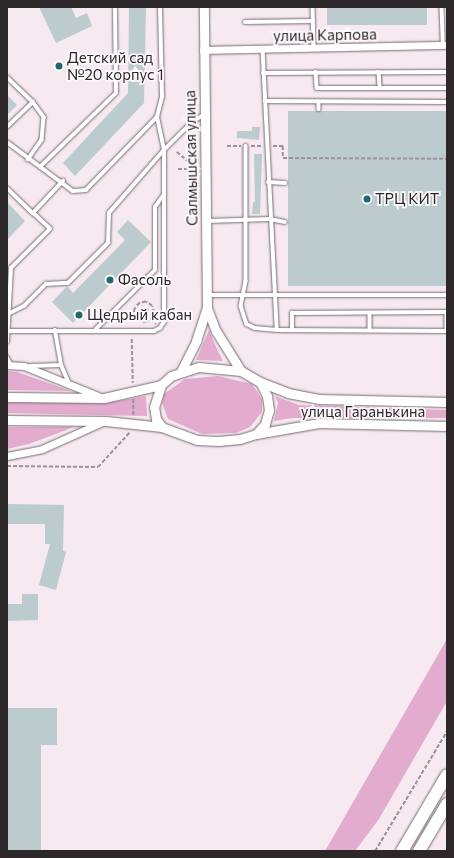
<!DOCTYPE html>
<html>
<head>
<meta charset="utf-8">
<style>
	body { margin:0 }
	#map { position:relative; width:454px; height:858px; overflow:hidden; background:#f6e9f0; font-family:Commissioner,sans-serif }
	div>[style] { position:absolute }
	.green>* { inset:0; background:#e3abcd }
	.building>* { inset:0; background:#bccbcd; transform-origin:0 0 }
	.path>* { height:1.5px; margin-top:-0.75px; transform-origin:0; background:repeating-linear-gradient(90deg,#9b9296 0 4px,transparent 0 6px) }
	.roads { filter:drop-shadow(0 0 1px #766b72) drop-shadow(0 0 1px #766b72) }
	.lane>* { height:3.5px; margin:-1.75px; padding:0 1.75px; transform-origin:1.75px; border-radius:1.75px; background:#fff }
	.street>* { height:7px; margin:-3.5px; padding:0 3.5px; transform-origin:3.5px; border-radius:3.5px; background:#fff }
	.secondary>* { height:9px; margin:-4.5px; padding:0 4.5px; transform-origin:4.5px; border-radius:4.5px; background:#fff }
	.highway>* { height:12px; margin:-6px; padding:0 6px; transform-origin:6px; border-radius:6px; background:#fff }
	.dots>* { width:11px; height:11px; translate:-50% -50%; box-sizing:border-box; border:2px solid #fef9fc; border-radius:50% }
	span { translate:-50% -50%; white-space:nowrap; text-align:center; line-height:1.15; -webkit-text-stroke:3.5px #fef9fc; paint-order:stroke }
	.street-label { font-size:15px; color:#2c2729 }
	.poi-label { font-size:15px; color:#2c2729 }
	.left { translate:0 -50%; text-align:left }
	.frame { position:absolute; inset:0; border:8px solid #2c2729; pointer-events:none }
</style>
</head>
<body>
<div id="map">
	<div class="green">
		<div style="clip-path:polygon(209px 330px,216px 347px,223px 361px,196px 360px)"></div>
		<div style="clip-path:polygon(7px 371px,17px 372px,71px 391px,7px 390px)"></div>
		<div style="clip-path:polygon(218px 376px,252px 384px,262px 399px,262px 412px,250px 427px,236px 433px,202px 434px,168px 419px,162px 403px,164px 394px,185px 379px)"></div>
		<div style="clip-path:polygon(146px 396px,147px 416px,7px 413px,7px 402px,118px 401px)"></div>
		<div style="clip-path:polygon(275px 396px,299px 405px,447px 410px,447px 418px,293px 418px,274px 421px,278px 403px)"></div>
		<div style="clip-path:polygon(7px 427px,74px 427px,29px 444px,7px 449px)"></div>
		<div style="clip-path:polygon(447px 639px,447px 701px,379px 819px,355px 851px,325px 851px)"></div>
	</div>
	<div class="building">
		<div style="clip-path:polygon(39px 7px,71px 7px,76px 18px,87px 13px,92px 26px,56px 43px)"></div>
		<div style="clip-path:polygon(129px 7px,146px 7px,144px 103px,75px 176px,63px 163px,128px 93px)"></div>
		<div style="left:327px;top:7px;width:100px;height:18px"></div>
		<div style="clip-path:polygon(7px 95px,17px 105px,7px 115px)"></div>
		<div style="left:288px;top:111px;width:159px;height:175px"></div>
		<div style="clip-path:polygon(252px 127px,260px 127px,259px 140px,237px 138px,237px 131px,252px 131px)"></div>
		<div style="clip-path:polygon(254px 154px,262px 154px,260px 214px,252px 214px,253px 202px,255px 202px)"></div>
		<div style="clip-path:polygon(7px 202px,25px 221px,7px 240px)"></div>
		<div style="clip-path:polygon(128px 220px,151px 242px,73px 323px,52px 302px,67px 286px,73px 293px,125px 240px,117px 232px)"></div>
		<div style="clip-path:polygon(7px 504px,64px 505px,63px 551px,66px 552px,56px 590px,39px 585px,50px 544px,45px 544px,45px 524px,7px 524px)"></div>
		<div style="clip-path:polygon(22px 594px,38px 594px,38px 620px,7px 621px,7px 604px,22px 604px)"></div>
		<div style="clip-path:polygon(7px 708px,57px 708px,57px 745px,41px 745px,41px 851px,7px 851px)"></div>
	</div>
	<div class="path">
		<div style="left:227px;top:146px;width:14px"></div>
		<div style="left:251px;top:146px;width:12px"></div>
		<div style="left:273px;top:146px;width:10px"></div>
		<div style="left:283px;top:146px;width:12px;rotate:90deg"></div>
		<div style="left:283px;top:158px;width:164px;rotate:0.3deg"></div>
		<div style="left:177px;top:152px;width:26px;rotate:40deg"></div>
		<div style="left:178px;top:169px;width:18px"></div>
		<div style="left:151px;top:319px;width:7px;rotate:-63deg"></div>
		<div style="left:154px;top:313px;width:7px;rotate:-106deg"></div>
		<div style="left:152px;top:306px;width:7px;rotate:-146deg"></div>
		<div style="left:146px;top:302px;width:6px;rotate:171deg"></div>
		<div style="left:140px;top:303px;width:7px;rotate:135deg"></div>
		<div style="left:135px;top:308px;width:6px;rotate:99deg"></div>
		<div style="left:134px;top:314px;width:7px;rotate:56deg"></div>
		<div style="left:138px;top:320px;width:7px;rotate:16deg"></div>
		<div style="left:145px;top:322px;width:7px;rotate:-27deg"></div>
		<div style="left:151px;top:319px;width:7px;rotate:45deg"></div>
		<div style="left:132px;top:339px;width:44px;rotate:88.7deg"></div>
		<div style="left:133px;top:415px;width:16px;rotate:-90deg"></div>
		<div style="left:7px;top:466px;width:91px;rotate:0.6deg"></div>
		<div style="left:98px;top:467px;width:47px;rotate:-47.6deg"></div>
		<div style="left:375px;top:851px;width:140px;rotate:-59deg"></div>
	</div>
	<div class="roads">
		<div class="lane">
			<div style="left:313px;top:7px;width:41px;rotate:88.6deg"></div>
			<div style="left:442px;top:7px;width:38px;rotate:88deg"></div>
			<div style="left:245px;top:22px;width:68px;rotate:-0.8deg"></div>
			<div style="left:263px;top:49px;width:281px;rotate:87.1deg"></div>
			<div style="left:277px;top:330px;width:170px;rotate:0.3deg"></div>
			<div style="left:316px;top:72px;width:16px;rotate:86deg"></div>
			<div style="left:317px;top:88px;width:130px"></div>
			<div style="left:379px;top:72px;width:16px;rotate:86deg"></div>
			<div style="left:263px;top:73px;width:184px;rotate:-0.3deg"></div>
			<div style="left:7px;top:77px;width:36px;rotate:44deg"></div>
			<div style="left:33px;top:102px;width:19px;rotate:54deg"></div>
			<div style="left:44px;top:117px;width:23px;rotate:95deg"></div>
			<div style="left:42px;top:140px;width:24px;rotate:125deg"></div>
			<div style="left:265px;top:101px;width:182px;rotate:0.3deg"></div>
			<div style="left:319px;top:102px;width:7px;rotate:90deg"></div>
			<div style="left:7px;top:127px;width:36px;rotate:-44deg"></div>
			<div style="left:7px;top:142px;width:82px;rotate:36.6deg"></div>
			<div style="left:73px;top:191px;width:13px;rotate:-4deg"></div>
			<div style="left:86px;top:190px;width:102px;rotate:-45.8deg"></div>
			<div style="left:157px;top:117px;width:21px;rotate:-76deg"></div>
			<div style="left:162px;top:97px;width:90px;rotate:-91.3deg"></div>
			<div style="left:246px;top:146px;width:135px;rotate:90deg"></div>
			<div style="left:246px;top:281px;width:25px;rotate:101deg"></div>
			<div style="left:241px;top:306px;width:19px;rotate:72deg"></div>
			<div style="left:247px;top:324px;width:9px;rotate:27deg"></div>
			<div style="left:255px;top:328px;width:22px;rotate:5deg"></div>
			<div style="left:40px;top:167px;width:106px;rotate:-44.2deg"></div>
			<div style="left:116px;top:93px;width:86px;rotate:-90.7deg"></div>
			<div style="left:268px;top:182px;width:17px;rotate:3deg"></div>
			<div style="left:7px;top:188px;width:36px;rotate:44deg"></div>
			<div style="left:33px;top:213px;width:44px;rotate:-46.8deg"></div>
			<div style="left:207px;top:221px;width:63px;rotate:-1.8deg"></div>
			<div style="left:270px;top:219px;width:15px;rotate:11deg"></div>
			<div style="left:208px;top:295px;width:239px"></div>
			<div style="left:10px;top:313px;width:16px;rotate:-27deg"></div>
			<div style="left:24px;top:306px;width:31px;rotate:-45deg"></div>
			<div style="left:46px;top:284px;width:22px;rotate:-3deg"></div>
			<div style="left:68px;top:283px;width:57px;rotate:-45deg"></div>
			<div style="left:108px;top:243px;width:30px;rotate:-88deg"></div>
			<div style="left:109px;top:213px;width:84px;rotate:-48.9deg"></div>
			<div style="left:164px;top:150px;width:41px;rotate:-45deg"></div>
			<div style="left:193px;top:121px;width:13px;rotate:-29deg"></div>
			<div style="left:370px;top:314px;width:16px;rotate:90deg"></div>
			<div style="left:96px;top:329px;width:83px;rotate:-45deg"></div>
			<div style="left:155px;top:270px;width:63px;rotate:-90deg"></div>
			<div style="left:155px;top:207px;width:14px;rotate:-54deg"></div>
			<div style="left:292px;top:330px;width:17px;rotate:-90deg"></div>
			<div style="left:292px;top:313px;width:155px;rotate:-0.4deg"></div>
			<div style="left:447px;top:312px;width:19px;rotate:90deg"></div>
			<div style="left:9px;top:331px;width:46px"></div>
			<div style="left:7px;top:342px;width:74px;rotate:-86.9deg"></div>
			<div style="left:11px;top:268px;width:55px;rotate:-45deg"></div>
			<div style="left:50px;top:229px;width:23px;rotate:-137deg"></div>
			<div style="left:7px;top:357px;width:9px;rotate:63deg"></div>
			<div style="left:30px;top:366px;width:31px;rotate:-2deg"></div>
			<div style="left:69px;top:384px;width:21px;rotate:-113deg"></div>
			<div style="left:61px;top:365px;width:35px;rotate:-100deg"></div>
			<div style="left:55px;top:331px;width:99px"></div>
			<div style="left:154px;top:331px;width:7px;rotate:-27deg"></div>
			<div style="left:160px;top:328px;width:7px;rotate:-56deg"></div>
			<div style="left:164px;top:322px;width:172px;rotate:-90deg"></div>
			<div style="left:164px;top:150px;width:34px;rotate:-102deg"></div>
		</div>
		<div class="street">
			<div style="left:203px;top:50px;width:244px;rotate:-1.2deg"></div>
			<div style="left:7px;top:365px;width:17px;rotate:3deg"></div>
			<div style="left:24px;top:366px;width:80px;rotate:22.1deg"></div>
			<div style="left:7px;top:456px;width:36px;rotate:-11deg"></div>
			<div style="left:42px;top:449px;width:66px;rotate:-24.2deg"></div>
		</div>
		<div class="secondary">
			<div style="left:207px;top:308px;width:25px;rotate:69deg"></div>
			<div style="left:216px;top:331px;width:47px;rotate:58deg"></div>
			<div style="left:199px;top:367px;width:42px;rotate:5.4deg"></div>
			<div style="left:241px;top:371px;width:22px;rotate:30deg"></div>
			<div style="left:260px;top:382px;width:16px;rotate:63deg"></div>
			<div style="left:267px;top:396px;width:14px;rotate:82deg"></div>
			<div style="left:269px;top:410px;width:15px;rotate:106deg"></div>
			<div style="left:265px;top:424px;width:13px;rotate:132deg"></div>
			<div style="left:256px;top:434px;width:17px;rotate:163deg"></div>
			<div style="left:240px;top:439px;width:22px;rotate:175deg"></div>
			<div style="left:218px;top:441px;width:21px;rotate:-177deg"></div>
			<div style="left:197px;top:440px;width:37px;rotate:-160deg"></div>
			<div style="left:162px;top:427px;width:10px;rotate:-127deg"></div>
			<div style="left:156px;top:419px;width:12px;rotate:-99deg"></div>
			<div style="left:154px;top:407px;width:23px;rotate:-72deg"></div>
			<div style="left:161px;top:385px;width:13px;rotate:-42deg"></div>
			<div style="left:171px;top:376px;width:29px;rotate:-18deg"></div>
			<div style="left:181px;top:371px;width:34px;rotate:-63deg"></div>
			<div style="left:196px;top:341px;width:35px;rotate:-72deg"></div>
			<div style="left:207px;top:308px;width:301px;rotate:-90.6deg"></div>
			<div style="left:260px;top:382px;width:30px;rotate:21deg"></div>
			<div style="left:288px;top:393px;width:31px;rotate:11deg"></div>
			<div style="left:318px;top:399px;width:129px;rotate:1.3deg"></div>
			<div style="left:7px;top:397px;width:97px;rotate:0.6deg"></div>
			<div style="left:104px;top:398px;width:58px;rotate:-12.8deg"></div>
			<div style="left:7px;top:420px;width:99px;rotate:0.6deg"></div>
			<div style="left:106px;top:421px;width:56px;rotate:6.1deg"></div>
			<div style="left:256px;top:434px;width:64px;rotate:-9.9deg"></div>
			<div style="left:319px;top:423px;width:128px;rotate:1.3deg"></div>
		</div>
		<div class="highway">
			<div style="left:402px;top:851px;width:88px;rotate:-59.4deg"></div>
			<div style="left:419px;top:851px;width:55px;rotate:-59.2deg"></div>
		</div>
	</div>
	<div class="dots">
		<div style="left:59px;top:66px;background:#1d6871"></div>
		<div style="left:367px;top:199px;background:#1d6871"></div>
		<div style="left:110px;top:280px;background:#1d6871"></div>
		<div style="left:79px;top:315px;background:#1d6871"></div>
	</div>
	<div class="street-label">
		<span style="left:325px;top:35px;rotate:-1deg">улица Карпова</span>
		<span style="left:191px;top:158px;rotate:-91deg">Салмышская улица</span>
		<span style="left:363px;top:412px">улица Гаранькина</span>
	</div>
	<div class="poi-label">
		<span class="left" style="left:67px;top:66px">Детский сад<br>№20 корпус 1</span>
		<span class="left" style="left:375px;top:199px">ТРЦ КИТ</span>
		<span class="left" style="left:118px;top:280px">Фасоль</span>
		<span class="left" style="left:87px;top:315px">Щедрый кабан</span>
	</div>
	<div class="frame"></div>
</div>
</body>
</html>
